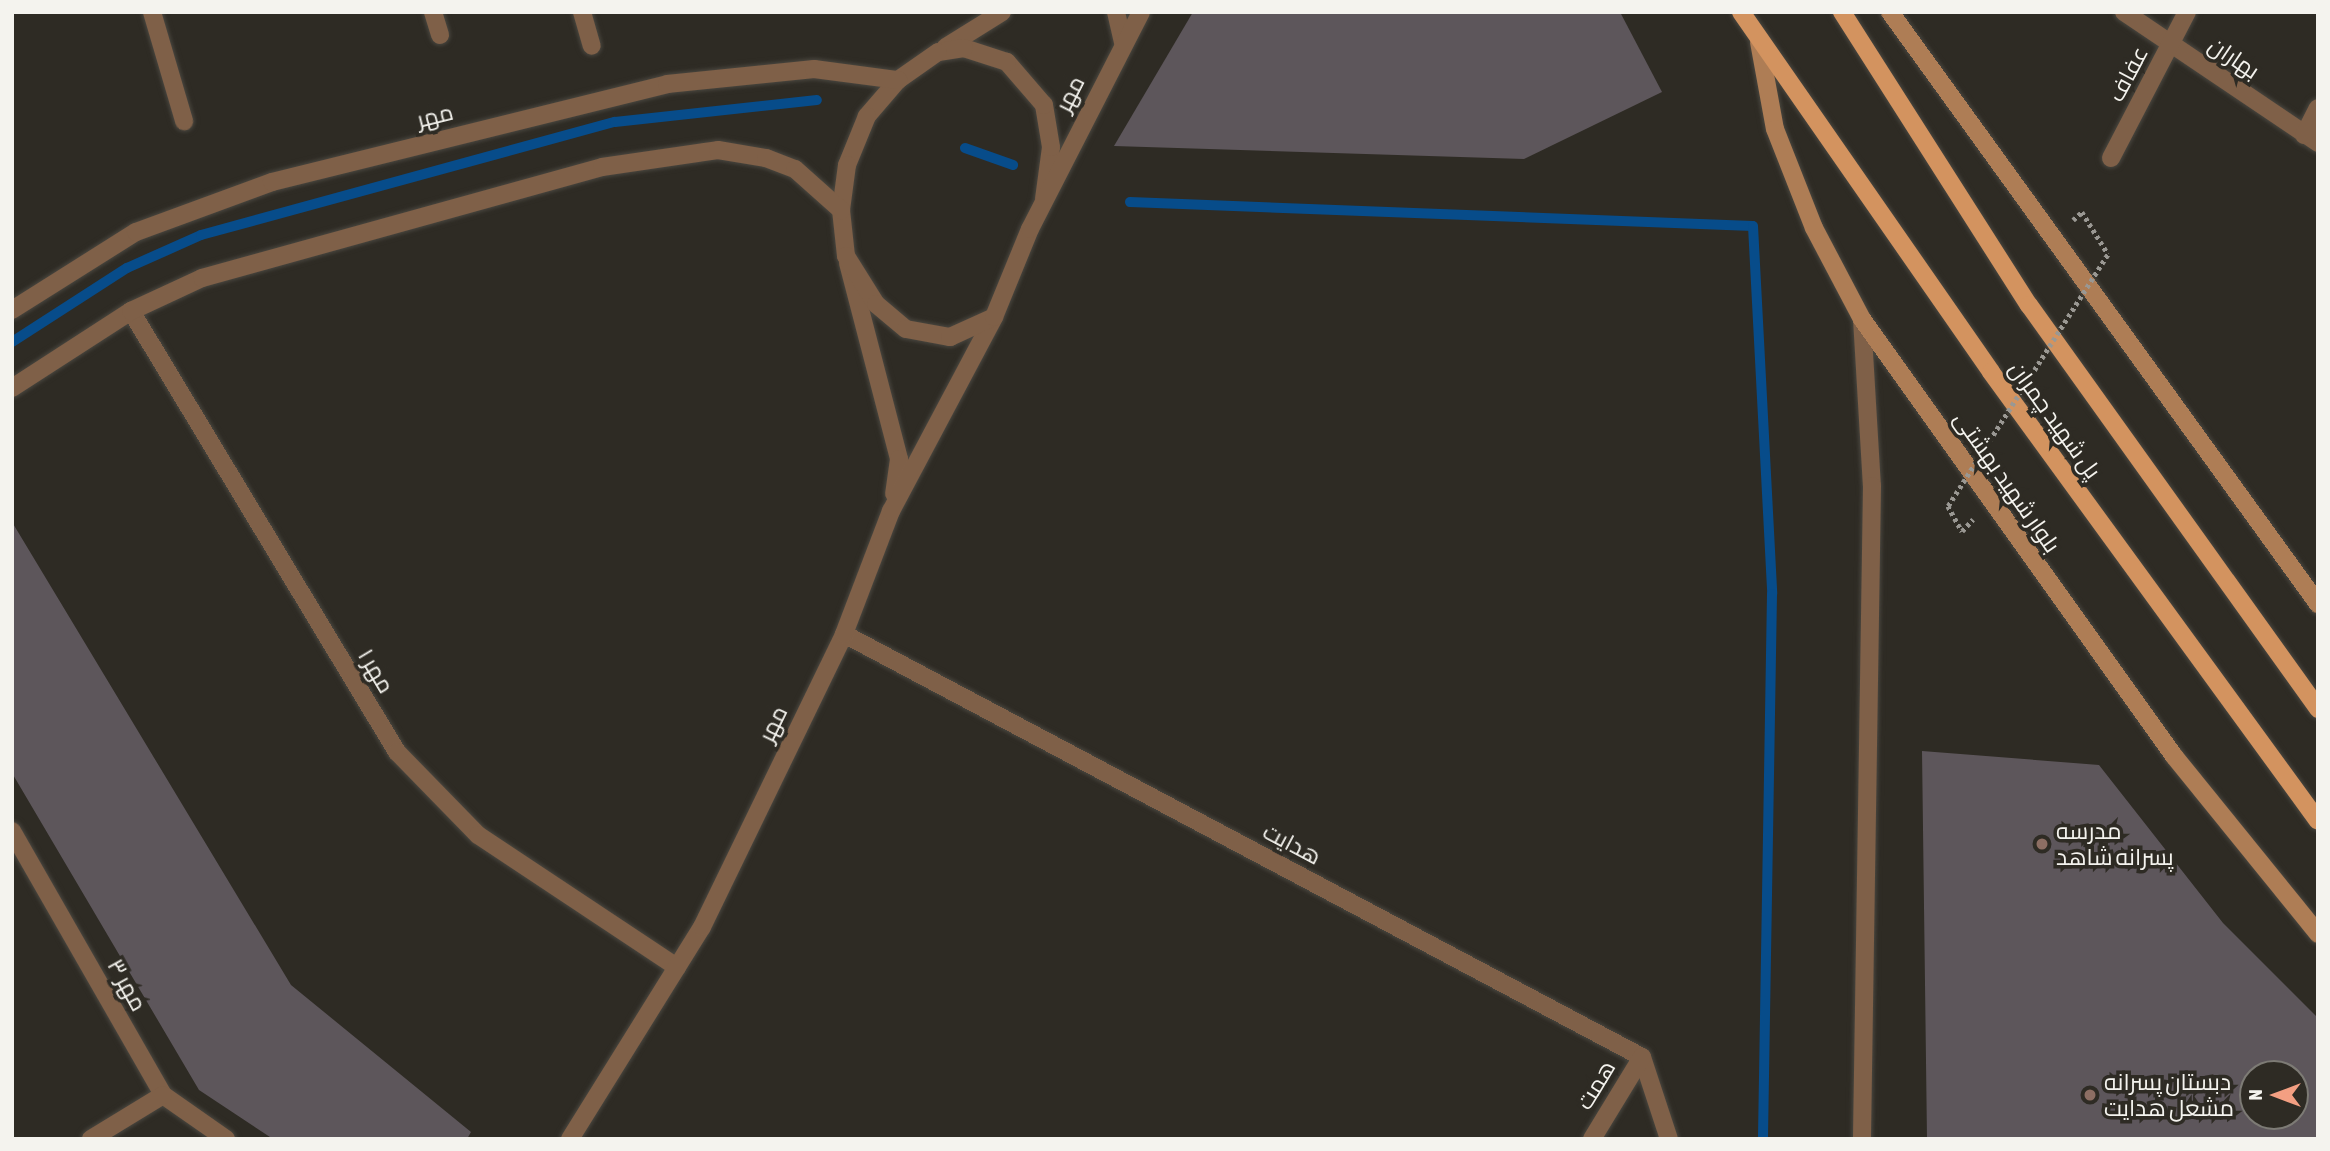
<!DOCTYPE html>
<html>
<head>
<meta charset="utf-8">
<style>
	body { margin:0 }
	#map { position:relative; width:2330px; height:1151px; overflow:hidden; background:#2e2b24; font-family:"Asap Condensed",Cairo,sans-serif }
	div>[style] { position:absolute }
	.stream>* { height:10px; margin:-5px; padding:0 5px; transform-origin:5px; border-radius:5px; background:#074c8a }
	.building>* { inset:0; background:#5d565b }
	.path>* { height:4.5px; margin-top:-2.25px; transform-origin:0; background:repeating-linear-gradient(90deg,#9a9893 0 3.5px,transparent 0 7px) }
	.roads { filter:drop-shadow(0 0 2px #4a4740) drop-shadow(0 0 2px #4a4740) }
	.minor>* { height:18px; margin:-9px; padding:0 9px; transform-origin:9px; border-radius:9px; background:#7f6048 }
	.tertiary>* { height:18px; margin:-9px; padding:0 9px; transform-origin:9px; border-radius:9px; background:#7f6048 }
	.secondary>* { height:18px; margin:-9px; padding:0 9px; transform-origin:9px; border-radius:9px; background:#ae7d55 }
	.primary>* { height:18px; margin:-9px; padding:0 9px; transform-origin:9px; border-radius:9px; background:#d3935f }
	.path-bridge>* { height:4.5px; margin-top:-2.25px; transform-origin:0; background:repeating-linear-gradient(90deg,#9a9893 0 3.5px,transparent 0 7px) }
	.dots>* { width:19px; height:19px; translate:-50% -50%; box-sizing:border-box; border:4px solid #2e2b24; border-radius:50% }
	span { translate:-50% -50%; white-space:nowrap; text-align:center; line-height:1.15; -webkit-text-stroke:7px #2e2b24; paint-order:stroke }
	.street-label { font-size:23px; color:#f4f3ee }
	.poi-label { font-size:23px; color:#f4f3ee }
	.left { translate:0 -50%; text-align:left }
	.frame { position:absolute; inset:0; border:14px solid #f4f3ee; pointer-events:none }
	.north { position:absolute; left:2239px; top:1060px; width:70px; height:70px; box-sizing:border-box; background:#2e2b24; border:2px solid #7d7b75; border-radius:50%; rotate:270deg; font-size:19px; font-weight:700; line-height:28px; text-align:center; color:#f4f3ee }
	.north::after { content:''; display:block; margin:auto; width:24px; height:32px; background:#f39f82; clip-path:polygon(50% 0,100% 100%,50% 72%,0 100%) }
</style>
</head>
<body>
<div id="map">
	<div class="stream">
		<div style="left:965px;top:148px;width:51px;rotate:19.5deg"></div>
		<div style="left:1130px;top:202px;width:623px;rotate:2.21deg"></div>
		<div style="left:1753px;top:226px;width:368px;rotate:87deg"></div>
		<div style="left:1772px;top:594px;width:545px;rotate:90.95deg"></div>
		<div style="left:12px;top:342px;width:137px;rotate:-32.8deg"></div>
		<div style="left:127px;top:268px;width:81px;rotate:-24deg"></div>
		<div style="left:201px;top:235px;width:429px;rotate:-15.3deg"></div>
		<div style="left:615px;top:122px;width:203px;rotate:-6.2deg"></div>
	</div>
	<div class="building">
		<div style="clip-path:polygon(1193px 12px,1620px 12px,1662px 92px,1524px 159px,1114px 146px)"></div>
		<div style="clip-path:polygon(12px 522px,291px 985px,471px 1132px,467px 1139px,273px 1139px,199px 1090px,12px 773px)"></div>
		<div style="clip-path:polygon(evenodd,1922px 751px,2099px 765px,2223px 923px,2318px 1018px,2318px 1139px,1927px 1139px,1922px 751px,2253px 1074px,2295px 1074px,2295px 1116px,2253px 1116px,2253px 1074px)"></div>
	</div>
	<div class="path">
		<div style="left:2073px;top:220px;width:12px;rotate:-42deg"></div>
		<div style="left:2082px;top:212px;width:49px;rotate:58.2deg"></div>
		<div style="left:1948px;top:506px;width:29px;rotate:61deg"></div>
		<div style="left:1962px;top:531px;width:16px;rotate:-47deg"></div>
	</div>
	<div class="roads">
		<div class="minor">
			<div style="left:152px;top:12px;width:114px;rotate:73.6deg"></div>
			<div style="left:433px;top:12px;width:24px;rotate:73deg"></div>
			<div style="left:582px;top:12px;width:35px;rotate:74deg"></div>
			<div style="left:2124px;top:12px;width:234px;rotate:34deg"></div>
			<div style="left:2304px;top:135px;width:30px;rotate:-63deg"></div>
			<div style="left:2111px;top:158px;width:165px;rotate:-62.5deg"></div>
			<div style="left:848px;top:263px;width:203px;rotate:75.4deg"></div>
			<div style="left:899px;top:459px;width:35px;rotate:98deg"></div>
			<div style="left:131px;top:311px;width:515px;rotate:58.9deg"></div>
			<div style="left:397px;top:752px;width:116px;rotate:45.7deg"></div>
			<div style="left:478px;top:835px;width:239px;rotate:33.6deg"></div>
			<div style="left:844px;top:634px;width:903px;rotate:27.93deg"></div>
			<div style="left:1642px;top:1057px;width:86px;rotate:71.8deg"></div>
			<div style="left:12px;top:831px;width:304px;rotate:60.2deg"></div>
			<div style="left:163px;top:1095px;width:77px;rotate:34.9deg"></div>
			<div style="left:91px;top:1139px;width:84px;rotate:-31.4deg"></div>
			<div style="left:570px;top:1139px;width:250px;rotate:-58.1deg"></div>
			<div style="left:702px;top:927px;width:326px;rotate:-64.1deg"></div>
			<div style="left:844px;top:634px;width:132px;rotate:-69.1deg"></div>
			<div style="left:891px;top:511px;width:220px;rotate:-62deg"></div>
			<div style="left:1592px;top:1139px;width:96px;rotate:-58.6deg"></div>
		</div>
		<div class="tertiary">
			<div style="left:1116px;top:12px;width:32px;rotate:77deg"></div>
			<div style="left:946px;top:47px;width:66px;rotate:-32deg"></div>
			<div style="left:1044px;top:199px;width:52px;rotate:-82.3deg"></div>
			<div style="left:1051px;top:147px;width:43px;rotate:-99.5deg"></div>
			<div style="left:1044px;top:105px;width:57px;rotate:-130.7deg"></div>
			<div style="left:1007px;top:62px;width:45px;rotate:-162deg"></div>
			<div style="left:964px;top:48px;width:26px;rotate:171deg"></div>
			<div style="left:938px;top:52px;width:49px;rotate:145deg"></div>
			<div style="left:898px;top:80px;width:48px;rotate:130.7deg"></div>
			<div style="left:867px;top:116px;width:53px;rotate:112.2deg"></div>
			<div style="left:847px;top:165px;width:45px;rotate:97.6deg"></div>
			<div style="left:841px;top:210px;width:46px;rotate:83.8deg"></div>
			<div style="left:846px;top:256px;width:57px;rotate:58deg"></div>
			<div style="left:876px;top:304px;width:39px;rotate:40deg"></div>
			<div style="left:906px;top:329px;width:45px;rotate:10.3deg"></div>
			<div style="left:950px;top:337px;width:48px;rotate:-24.4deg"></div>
			<div style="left:994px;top:317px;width:95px;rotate:-67.8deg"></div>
			<div style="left:1030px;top:229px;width:244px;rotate:-62.9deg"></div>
			<div style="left:12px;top:310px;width:146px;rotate:-32.2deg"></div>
			<div style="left:136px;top:232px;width:145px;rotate:-20.2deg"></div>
			<div style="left:272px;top:182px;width:407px;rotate:-13.9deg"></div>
			<div style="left:667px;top:84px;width:148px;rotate:-5.8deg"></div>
			<div style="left:814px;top:69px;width:85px;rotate:7.5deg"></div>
			<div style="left:1862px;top:319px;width:167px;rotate:86.6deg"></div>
			<div style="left:1872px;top:486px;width:653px;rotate:90.88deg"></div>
			<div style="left:12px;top:388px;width:142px;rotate:-32.9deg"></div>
			<div style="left:131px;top:311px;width:78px;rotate:-24.9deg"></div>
			<div style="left:202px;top:278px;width:415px;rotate:-15.5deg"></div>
			<div style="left:602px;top:167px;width:117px;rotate:-8.3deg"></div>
			<div style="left:718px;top:150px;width:49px;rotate:9.5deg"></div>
			<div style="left:766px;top:158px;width:31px;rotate:21deg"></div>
			<div style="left:795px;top:169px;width:62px;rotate:41.7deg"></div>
		</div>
		<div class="secondary">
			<div style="left:1890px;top:12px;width:731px;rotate:54.13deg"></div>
			<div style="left:1759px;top:42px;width:88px;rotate:79.6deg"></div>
			<div style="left:1775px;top:129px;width:106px;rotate:68.5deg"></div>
			<div style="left:1814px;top:228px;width:103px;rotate:62.2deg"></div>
			<div style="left:1862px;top:319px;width:537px;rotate:54.47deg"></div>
			<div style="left:2174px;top:756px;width:229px;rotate:51deg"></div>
		</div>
		<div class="primary">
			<div style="left:1741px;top:12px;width:438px;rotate:55.2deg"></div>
			<div style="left:1991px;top:372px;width:555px;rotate:53.93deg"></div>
			<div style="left:1842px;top:12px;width:348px;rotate:57.5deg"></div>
			<div style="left:2029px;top:305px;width:497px;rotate:54.4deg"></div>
		</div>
	</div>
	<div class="path-bridge">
		<div style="left:1948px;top:506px;width:299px;rotate:-57.6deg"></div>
	</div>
	<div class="dots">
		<div style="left:2042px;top:844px;background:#8d6e63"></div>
		<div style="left:2090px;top:1095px;background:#8d6e63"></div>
	</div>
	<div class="street-label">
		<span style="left:2234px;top:58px;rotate:34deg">بهاران</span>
		<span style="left:2128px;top:74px;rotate:-62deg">عفاف</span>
		<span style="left:1070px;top:94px;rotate:-63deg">مهر</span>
		<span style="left:435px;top:116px;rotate:-14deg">مهر</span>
		<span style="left:2055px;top:420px;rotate:54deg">پل شهید چمران</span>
		<span style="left:2007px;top:482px;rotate:55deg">بلوار شهید بهشتی</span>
		<span style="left:376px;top:671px;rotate:59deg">مهر ۱</span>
		<span style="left:773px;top:724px;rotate:-64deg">مهر</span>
		<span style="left:1292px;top:844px;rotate:28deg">هدایت</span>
		<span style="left:127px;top:985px;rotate:61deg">مهر ۳</span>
		<span style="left:1596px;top:1085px;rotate:-59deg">همت</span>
	</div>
	<div class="poi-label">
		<span class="left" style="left:2056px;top:844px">مدرسه<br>پسرانه شاهد</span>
		<span class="left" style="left:2104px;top:1095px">دبستان پسرانه<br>مشعل هدایت</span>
	</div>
	<div class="frame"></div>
	<div class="north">N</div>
</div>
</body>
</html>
